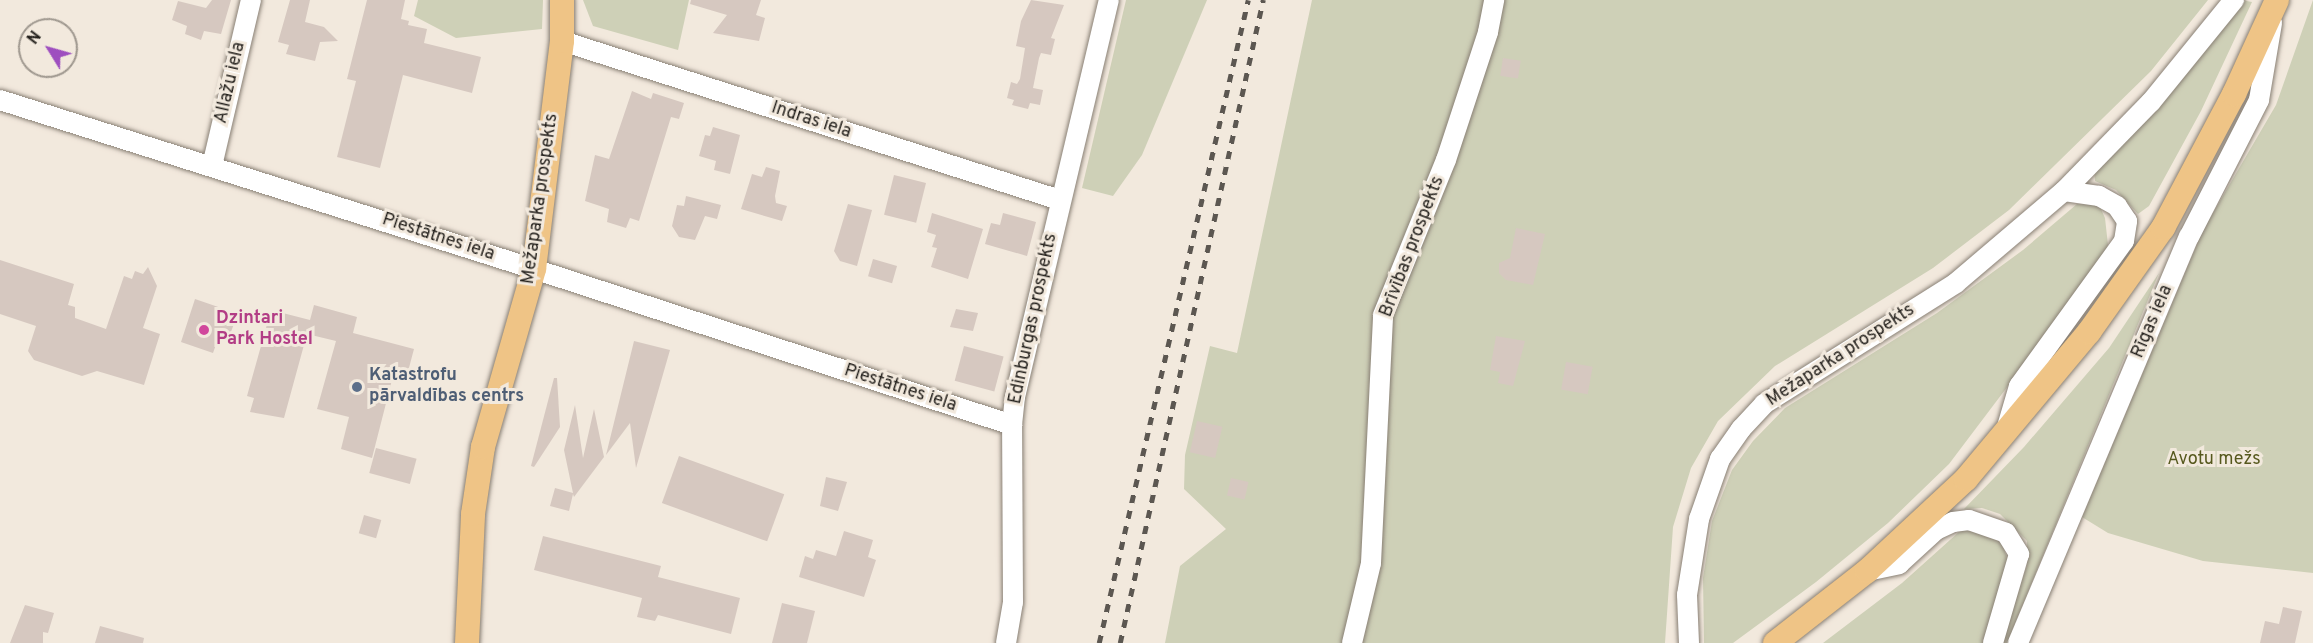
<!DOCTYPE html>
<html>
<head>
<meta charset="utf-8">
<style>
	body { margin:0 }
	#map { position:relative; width:2313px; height:643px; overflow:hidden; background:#f2e9dd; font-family:Overpass,sans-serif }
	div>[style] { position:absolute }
	.green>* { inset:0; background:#ced0b7 }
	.building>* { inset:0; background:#d6c8c0; transform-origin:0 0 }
	.roads { filter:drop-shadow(0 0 2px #887f74) drop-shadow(0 0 2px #887f74) }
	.minor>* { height:20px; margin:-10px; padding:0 10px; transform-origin:10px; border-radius:10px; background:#fff }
	.major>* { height:24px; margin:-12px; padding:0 12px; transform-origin:12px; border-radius:12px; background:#efc486 }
	.rail>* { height:4.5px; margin-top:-2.25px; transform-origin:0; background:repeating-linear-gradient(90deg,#5c5751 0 8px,transparent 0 16px) }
	.dots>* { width:16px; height:16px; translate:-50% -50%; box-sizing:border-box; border:3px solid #f2e9dd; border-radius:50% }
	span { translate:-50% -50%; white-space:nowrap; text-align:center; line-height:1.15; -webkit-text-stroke:6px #f2e9dd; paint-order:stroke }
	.street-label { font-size:18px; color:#221f1b }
	.hotel-label { font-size:18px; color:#b23c85; font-weight:700 }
	.left { translate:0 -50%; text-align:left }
	.service-label { font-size:18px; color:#4e5e75; font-weight:700 }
	.park-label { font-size:18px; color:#56581d }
	.north { position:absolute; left:18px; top:18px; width:60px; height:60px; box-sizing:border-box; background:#f2e9dd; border:2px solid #9f988f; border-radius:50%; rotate:307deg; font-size:16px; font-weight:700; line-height:24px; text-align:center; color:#221f1b }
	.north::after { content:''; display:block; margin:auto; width:21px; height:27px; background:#9e4ebf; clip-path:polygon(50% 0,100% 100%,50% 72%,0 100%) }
</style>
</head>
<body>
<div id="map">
	<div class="green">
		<div style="clip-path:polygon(418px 0,543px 0,542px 29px,456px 38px,414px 16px)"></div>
		<div style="clip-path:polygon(583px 0,689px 0,678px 50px,593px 26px)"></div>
		<div style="clip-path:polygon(1126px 0,1207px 0,1142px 155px,1113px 196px,1082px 188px)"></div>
		<div style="clip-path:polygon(1312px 0,2208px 0,2151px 71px,2009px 210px,1933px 268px,1775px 366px,1718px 421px,1691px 468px,1673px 527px,1665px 643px,1165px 643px,1180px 566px,1226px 529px,1184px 489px,1185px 455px,1210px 346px,1237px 353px)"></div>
		<div style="clip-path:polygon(2241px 0,2252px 2px,2201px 111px,2149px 206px,2138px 214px,2116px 190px,2095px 181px,2094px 169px)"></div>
		<div style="clip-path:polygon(2313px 0,2313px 573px,2203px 561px,2108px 533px,2082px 517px,2203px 230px,2276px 105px)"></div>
		<div style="clip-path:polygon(2077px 204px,2099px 205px,2105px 218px,2108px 245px,2100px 264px,1949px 464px,1888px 523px,1816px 582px,1733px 643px,1704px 643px,1703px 578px,1712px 521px,1732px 470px,1753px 441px,1785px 408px,1937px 313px,2023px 250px)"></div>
		<div style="clip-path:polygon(2159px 273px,2007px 643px,2002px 643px,2027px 565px,2027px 541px,2000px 514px,1982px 508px,1964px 509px,2024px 447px,2109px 348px)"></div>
		<div style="clip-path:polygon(1973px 528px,1988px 529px,2003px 546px,2010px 567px,1985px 643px,1823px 643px,1902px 583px,1960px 531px)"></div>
	</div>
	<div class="building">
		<div style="clip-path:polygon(212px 0,231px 0,221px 34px,204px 31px,201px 40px,185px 34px,187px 26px,172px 20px,178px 1px,206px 8px)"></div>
		<div style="clip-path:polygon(290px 0,310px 0,305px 22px,324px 27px,338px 41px,320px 42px,315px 61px,286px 54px,289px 45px,278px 42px)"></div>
		<div style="clip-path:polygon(367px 0,405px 0,401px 19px,409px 21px,408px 25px,427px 29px,424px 43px,481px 57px,472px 93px,403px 75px,380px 168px,337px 157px,356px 81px,347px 79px)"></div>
		<div style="clip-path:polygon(691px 0,761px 0,756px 15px,765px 18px,759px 41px,713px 33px,727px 15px,690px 4px)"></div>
		<div style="clip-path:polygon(1031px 0,1064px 5px,1051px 38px,1055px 39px,1051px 55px,1041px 53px,1039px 58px,1033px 88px,1043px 90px,1040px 105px,1030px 103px,1028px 109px,1012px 105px,1014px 100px,1007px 98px,1011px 82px,1017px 84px,1020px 79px,1025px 48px,1016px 46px,1021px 21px)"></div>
		<div style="left:1503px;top:58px;width:18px;height:18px;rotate:9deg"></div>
		<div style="clip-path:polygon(632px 91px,651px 99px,653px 93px,684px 103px,679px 119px,671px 117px,639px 221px,630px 218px,626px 228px,607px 222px,609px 209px,585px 201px,595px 155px,609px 159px)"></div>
		<div style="clip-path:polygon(713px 127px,740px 135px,730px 174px,714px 170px,716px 161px,699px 156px,705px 135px,710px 136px)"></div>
		<div style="clip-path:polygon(766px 167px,780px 171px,775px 196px,776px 203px,787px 206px,782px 221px,741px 209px,752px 174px,762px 177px)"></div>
		<div style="left:894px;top:175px;width:33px;height:41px;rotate:14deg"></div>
		<div style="clip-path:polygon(686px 196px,721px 205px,717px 219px,705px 216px,695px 240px,679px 237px,672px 226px,677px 205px,684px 206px)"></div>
		<div style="clip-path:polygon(848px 204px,872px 210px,857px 266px,840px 261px,834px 251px)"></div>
		<div style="clip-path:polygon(932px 213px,983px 229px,968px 279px,931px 267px,937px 248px,932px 247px,936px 235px,927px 232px)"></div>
		<div style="clip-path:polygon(1003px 213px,1036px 222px,1027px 256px,985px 244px,991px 223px,1000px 225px)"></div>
		<div style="clip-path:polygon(1516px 228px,1545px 234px,1533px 285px,1506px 280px,1499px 273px,1499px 263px,1510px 258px)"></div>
		<div style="left:873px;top:259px;width:25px;height:18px;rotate:16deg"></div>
		<div style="clip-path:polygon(0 260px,74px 284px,68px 305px,75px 307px,75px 318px,106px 329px,124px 276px,132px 279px,135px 271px,143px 274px,148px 267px,157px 286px,143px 328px,160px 334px,144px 385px,97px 371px,82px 376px,34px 360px,28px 351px,36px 326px,0 314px)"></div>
		<div style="clip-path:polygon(195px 299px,227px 310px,224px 320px,234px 324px,227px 342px,218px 339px,213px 353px,181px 342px)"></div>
		<div style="clip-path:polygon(314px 305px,357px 317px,353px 333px,414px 349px,406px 379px,393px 376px,372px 458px,341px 449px,349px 417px,317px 409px,336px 341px,307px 334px,284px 418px,250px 412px,254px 398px,247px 396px,271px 310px,310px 320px)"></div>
		<div style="clip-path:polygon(956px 309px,978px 313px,973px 331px,950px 327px)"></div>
		<div style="clip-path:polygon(1496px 336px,1525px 341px,1513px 386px,1498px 383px,1500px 372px,1490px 370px)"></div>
		<div style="clip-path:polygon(634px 341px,670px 350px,636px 468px,630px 423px,606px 455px)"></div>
		<div style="left:964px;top:346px;width:41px;height:36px;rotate:15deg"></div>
		<div style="left:1566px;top:362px;width:27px;height:28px;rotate:10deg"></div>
		<div style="clip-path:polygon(554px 378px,557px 378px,560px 427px,534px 467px,531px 466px)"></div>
		<div style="clip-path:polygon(575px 405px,583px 458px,594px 409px,604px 457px,574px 497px,573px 494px,569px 511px,550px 506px,555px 488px,573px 493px,564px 450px)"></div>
		<div style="left:1197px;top:421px;width:26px;height:32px;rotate:13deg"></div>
		<div style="left:376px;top:448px;width:42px;height:26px;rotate:15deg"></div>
		<div style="left:679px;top:456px;width:112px;height:50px;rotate:20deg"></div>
		<div style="clip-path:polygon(826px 477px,847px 482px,838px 511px,820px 506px)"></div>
		<div style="left:1231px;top:478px;width:18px;height:18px;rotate:13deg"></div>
		<div style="left:364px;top:515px;width:18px;height:19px;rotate:16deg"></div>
		<div style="clip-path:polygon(844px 531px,873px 540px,868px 557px,876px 560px,864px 597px,799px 577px,805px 556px,813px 559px,816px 550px,836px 556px)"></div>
		<div style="clip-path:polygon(543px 536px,661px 566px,658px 577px,740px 598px,731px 634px,658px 615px,655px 621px,637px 617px,642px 598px,534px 570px)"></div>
		<div style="clip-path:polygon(782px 603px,815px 611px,807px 643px,772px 643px)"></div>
		<div style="clip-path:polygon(25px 605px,54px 613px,48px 633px,43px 632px,43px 643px,10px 643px)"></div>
		<div style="clip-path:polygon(2283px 607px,2302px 611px,2295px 643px,2260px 643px,2265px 621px,2279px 624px)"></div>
		<div style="clip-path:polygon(100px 626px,144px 638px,143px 643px,95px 643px)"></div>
	</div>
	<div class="roads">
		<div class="minor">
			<div style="left:562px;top:41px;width:523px;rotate:17.71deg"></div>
			<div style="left:0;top:100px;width:560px;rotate:17.56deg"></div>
			<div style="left:534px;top:269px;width:503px;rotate:18.07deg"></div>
			<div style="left:212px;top:166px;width:171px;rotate:-76.8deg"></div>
			<div style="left:2007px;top:427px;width:43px;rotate:-73.7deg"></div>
			<div style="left:2019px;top:386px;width:179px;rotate:-54.1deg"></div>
			<div style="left:2124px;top:241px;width:20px;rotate:-81deg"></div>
			<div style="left:2127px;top:221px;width:18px;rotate:-124deg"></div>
			<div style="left:2117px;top:206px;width:21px;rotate:-151deg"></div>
			<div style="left:2099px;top:196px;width:35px;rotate:-172deg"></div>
			<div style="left:1867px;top:571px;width:33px;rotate:-12deg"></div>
			<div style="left:1899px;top:564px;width:50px;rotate:-42.6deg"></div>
			<div style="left:1936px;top:530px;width:19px;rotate:-25deg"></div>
			<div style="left:1953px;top:522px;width:16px;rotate:-7deg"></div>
			<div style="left:1969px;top:520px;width:39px;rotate:19deg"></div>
			<div style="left:2006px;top:533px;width:25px;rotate:58deg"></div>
			<div style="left:2019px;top:554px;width:93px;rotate:106.3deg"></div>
			<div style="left:1006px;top:643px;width:42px;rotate:-80.3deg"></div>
			<div style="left:1013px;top:602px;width:177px;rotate:-90.3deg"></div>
			<div style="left:1012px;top:425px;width:28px;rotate:-84deg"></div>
			<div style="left:1015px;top:397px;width:408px;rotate:-76.7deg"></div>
			<div style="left:1352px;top:643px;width:82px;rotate:-76.6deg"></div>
			<div style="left:1371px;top:563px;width:248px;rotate:-87.2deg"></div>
			<div style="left:1383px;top:315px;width:167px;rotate:-67.9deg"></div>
			<div style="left:1446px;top:160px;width:135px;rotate:-71.8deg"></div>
			<div style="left:1488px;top:32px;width:33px;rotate:-79deg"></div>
			<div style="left:1689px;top:643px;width:48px;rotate:-92.4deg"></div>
			<div style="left:1687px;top:595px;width:77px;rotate:-81deg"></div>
			<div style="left:1699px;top:519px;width:64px;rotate:-70.7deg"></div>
			<div style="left:1720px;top:459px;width:37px;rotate:-55deg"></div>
			<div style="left:1741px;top:429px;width:34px;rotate:-47deg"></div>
			<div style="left:1764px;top:404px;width:227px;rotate:-32.2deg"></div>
			<div style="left:1956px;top:283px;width:142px;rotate:-40.4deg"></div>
			<div style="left:2064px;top:191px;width:124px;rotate:-45.7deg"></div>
			<div style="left:2151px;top:102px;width:132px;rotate:-50.9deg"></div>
			<div style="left:2018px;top:643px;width:441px;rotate:-67.2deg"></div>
			<div style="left:2189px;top:237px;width:154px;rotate:-62.9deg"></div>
			<div style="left:2259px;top:100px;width:78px;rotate:-80.4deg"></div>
		</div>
		<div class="major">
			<div style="left:467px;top:643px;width:129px;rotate:-87.3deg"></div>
			<div style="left:473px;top:514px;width:68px;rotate:-81.5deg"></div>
			<div style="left:483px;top:447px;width:185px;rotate:-74deg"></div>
			<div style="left:534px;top:269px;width:230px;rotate:-83deg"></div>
			<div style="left:562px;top:41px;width:41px;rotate:-90deg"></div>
			<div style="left:1775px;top:643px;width:117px;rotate:-38deg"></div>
			<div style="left:1867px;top:571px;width:135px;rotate:-42.9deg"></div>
			<div style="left:1966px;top:479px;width:192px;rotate:-50.1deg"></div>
			<div style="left:2089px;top:332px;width:128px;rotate:-54.6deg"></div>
			<div style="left:2163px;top:228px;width:152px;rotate:-62.1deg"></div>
			<div style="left:2234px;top:94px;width:103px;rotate:-65.4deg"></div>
		</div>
	</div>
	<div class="rail">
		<div style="left:1099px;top:643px;width:660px;rotate:-76.95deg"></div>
		<div style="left:1120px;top:643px;width:659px;rotate:-77.46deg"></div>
	</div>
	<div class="dots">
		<div style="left:204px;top:330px;background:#d1479c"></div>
		<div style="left:357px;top:387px;background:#5c6f8a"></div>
	</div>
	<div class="street-label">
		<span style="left:231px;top:83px;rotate:-77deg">Allažu iela</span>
		<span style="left:811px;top:121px;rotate:18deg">Indras iela</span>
		<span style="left:541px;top:199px;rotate:-82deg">Mežaparka prospekts</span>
		<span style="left:438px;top:238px;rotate:18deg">Piestātnes iela</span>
		<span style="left:1413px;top:247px;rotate:-69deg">Brīvības prospekts</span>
		<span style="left:1034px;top:319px;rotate:-78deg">Edinburgas prospekts</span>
		<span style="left:2153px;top:322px;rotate:-67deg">Rīgas iela</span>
		<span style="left:1841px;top:356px;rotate:-33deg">Mežaparka prospekts</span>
		<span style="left:900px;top:389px;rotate:18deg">Piestātnes iela</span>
	</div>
	<div class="hotel-label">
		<span class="left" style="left:216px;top:330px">Dzintari<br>Park Hostel</span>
	</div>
	<div class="service-label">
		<span class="left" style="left:369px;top:387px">Katastrofu<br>pārvaldības centrs</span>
	</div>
	<div class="park-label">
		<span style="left:2214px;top:460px">Avotu mežs</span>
	</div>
	<div class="north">N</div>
</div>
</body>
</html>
